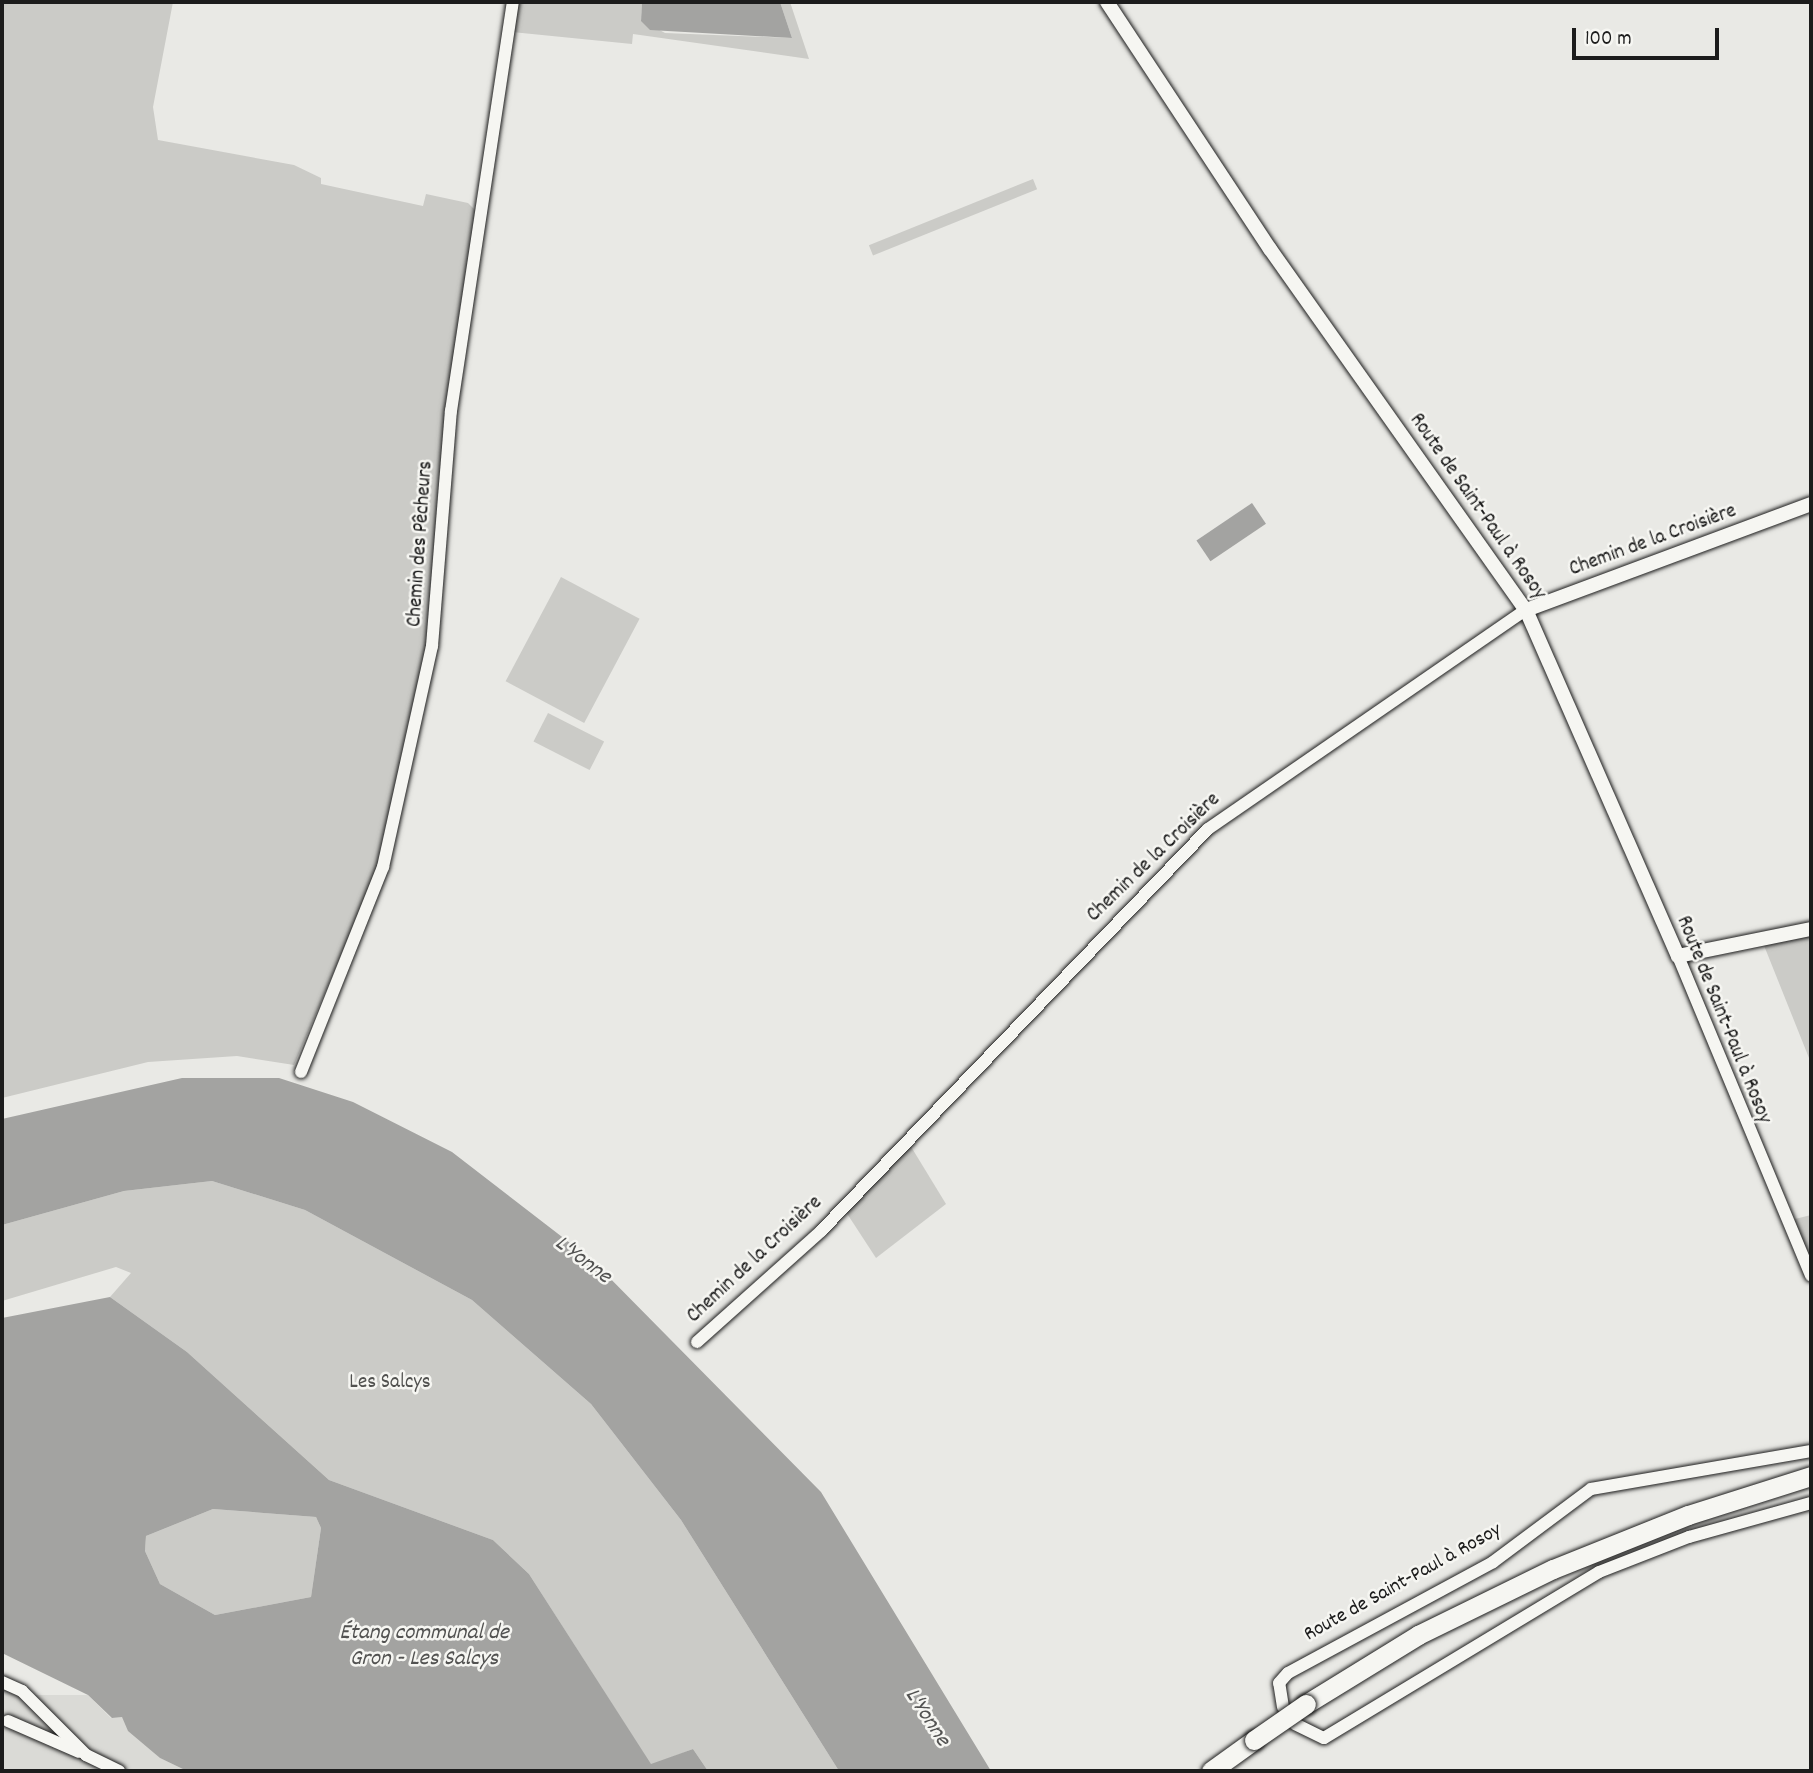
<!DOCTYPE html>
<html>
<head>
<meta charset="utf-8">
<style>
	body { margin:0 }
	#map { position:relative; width:1813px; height:1773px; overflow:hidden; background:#e9e9e5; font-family:Dekko,sans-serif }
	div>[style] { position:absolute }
	.built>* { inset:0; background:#dadad6 }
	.green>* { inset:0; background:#cbcbc7; transform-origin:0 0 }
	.water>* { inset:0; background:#a3a3a1; transform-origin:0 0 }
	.roads { filter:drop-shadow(0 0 2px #1c1c1c) drop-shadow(0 0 2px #1c1c1c) }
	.minor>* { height:12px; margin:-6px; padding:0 6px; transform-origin:6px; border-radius:6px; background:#f6f6f2 }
	.tertiary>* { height:14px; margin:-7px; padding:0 7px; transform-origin:7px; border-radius:7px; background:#f6f6f2 }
	.primary>* { height:19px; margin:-9.5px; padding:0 9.5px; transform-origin:9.5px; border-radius:9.5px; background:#f6f6f2 }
	.bridges { filter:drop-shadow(0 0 2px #1c1c1c) drop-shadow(0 0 2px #1c1c1c) }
	.primary-bridge>* { height:19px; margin:-9.5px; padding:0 9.5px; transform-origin:9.5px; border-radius:9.5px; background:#f6f6f2 }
	span { translate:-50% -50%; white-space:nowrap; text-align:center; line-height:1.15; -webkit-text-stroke:5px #f6f6f2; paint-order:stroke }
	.street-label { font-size:21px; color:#1c1c1c }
	.park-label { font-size:21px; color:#51514f }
	.water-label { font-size:23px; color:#525251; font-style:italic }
	.frame { position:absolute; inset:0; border:4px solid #1c1c1c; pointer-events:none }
	.scale { position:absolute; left:1572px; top:28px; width:147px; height:32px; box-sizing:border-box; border:4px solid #1c1c1c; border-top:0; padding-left:9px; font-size:21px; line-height:24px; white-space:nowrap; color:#1c1c1c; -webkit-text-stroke:5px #f6f6f2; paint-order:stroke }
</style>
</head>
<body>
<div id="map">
	<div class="built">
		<div style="clip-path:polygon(2px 1686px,20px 1695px,88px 1695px,111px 1718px,122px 1717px,160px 1758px,187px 1771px,2px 1771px)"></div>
	</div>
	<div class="green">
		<div style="clip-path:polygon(2px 2px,173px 2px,153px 107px,158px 140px,294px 165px,321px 178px,321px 184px,423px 206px,426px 194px,468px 203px,476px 211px,433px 620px,380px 864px,294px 1065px,237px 1056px,148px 1062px,2px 1098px)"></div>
		<div style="clip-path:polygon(517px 2px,642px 2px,641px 20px,665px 33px,792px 38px,780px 2px,790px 2px,809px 59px,633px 34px,632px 44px,512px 32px)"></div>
		<div style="left:1033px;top:179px;width:11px;height:177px;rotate:68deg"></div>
		<div style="left:561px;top:577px;width:89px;height:118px;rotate:28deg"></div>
		<div style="left:548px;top:713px;width:63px;height:32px;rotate:27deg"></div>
		<div style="clip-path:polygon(1811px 932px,1811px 1063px,1763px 943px)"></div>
		<div style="clip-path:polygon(910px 1145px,946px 1204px,876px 1258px,846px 1212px)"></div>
		<div style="clip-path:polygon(212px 1181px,305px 1210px,472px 1300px,591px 1404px,681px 1520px,839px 1771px,708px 1771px,693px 1749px,651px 1765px,529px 1574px,493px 1540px,329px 1480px,187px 1352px,110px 1297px,131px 1273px,116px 1267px,2px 1301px,2px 1225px,124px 1191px)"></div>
		<div style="clip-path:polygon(1811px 1215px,1811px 1263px,1787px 1221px)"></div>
		<div style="clip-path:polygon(213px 1509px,316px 1517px,321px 1528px,311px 1597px,215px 1615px,160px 1584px,145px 1551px,146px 1536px)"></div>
	</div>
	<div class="water">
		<div style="clip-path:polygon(642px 2px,780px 2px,792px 38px,650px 30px,641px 21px)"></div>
		<div style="left:1252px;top:503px;width:25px;height:67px;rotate:56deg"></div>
		<div style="clip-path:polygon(182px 1078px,279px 1078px,353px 1102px,452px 1152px,592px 1260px,821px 1492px,991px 1771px,839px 1771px,681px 1520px,591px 1404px,472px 1300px,305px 1210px,212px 1181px,124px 1191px,2px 1225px,2px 1119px)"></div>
		<div style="clip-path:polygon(evenodd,110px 1297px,187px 1352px,329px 1480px,493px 1540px,529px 1574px,651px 1764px,693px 1749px,708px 1771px,187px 1771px,160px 1758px,128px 1731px,122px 1717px,112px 1718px,88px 1695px,2px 1653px,2px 1318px,110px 1297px,213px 1509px,316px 1517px,321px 1528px,311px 1597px,215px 1615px,160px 1584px,145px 1551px,146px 1536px,213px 1509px)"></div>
	</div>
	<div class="roads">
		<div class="minor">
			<div style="left:1678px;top:956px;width:346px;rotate:67.4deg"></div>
			<div style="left:301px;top:1072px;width:221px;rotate:-68.2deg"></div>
			<div style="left:383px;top:867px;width:226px;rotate:-77.5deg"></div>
			<div style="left:432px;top:646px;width:236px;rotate:-85.4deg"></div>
			<div style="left:451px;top:411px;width:414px;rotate:-81.4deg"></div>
			<div style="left:697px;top:1342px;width:166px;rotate:-41.8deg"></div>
			<div style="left:821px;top:1231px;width:558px;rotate:-46.09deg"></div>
			<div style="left:1208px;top:829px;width:386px;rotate:-34.6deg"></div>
			<div style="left:2px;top:1682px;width:22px;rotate:24deg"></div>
			<div style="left:22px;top:1691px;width:91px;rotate:45deg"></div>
			<div style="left:86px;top:1755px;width:37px;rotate:26deg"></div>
			<div style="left:1283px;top:1707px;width:24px;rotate:-99deg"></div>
			<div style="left:1279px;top:1683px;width:13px;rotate:-48deg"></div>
			<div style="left:1288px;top:1673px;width:233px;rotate:-28.4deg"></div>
			<div style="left:1493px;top:1562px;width:122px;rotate:-36.7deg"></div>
			<div style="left:1591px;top:1489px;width:223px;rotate:-9.8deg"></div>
			<div style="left:8px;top:1721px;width:77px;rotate:23.6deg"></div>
			<div style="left:1295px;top:1724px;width:32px;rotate:26deg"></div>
			<div style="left:1324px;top:1738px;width:321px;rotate:-31.1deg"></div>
			<div style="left:1599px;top:1572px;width:97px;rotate:-21.3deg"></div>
			<div style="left:1689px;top:1537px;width:127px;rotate:-15.6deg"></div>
		</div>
		<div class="tertiary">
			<div style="left:1107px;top:2px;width:296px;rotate:56.6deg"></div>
			<div style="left:1270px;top:249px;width:443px;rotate:54.7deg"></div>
			<div style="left:1526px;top:610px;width:378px;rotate:66.3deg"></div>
			<div style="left:1678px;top:956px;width:136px;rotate:-11.5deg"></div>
			<div style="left:1526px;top:610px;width:304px;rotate:-20.4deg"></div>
		</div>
		<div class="primary">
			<div style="left:1306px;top:1704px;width:132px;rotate:-31.6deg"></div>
			<div style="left:1418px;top:1635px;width:150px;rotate:-26.1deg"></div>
			<div style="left:1553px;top:1569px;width:145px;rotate:-21.8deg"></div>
			<div style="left:1688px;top:1515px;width:129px;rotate:-17.6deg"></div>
			<div style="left:1211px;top:1771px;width:53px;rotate:-35.8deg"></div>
		</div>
	</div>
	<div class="bridges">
		<div class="primary-bridge">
			<div style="left:1254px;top:1740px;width:63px;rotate:-34.7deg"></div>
		</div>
	</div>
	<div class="street-label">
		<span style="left:1477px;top:507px;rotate:55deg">Route de Saint-Paul à Rosoy</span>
		<span style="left:1653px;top:541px;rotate:-20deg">Chemin de la Croisière</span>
		<span style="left:421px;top:544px;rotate:-86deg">Chemin des Pêcheurs</span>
		<span style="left:1154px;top:858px;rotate:-44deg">Chemin de la Croisière</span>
		<span style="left:1723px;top:1020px;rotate:68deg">Route de Saint-Paul à Rosoy</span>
		<span style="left:755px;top:1260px;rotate:-43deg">Chemin de la Croisière</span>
		<span style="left:1403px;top:1583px;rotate:-29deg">Route de Saint-Paul à Rosoy</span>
	</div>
	<div class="park-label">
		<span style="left:390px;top:1383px">Les Salcys</span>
	</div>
	<div class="water-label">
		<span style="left:582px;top:1261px;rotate:37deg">L'Yonne</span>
		<span style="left:424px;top:1647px">Étang communal de<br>Gron - Les Salcys</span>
		<span style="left:926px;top:1718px;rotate:57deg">L'Yonne</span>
	</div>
	<div class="frame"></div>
	<div class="scale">100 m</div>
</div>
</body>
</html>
